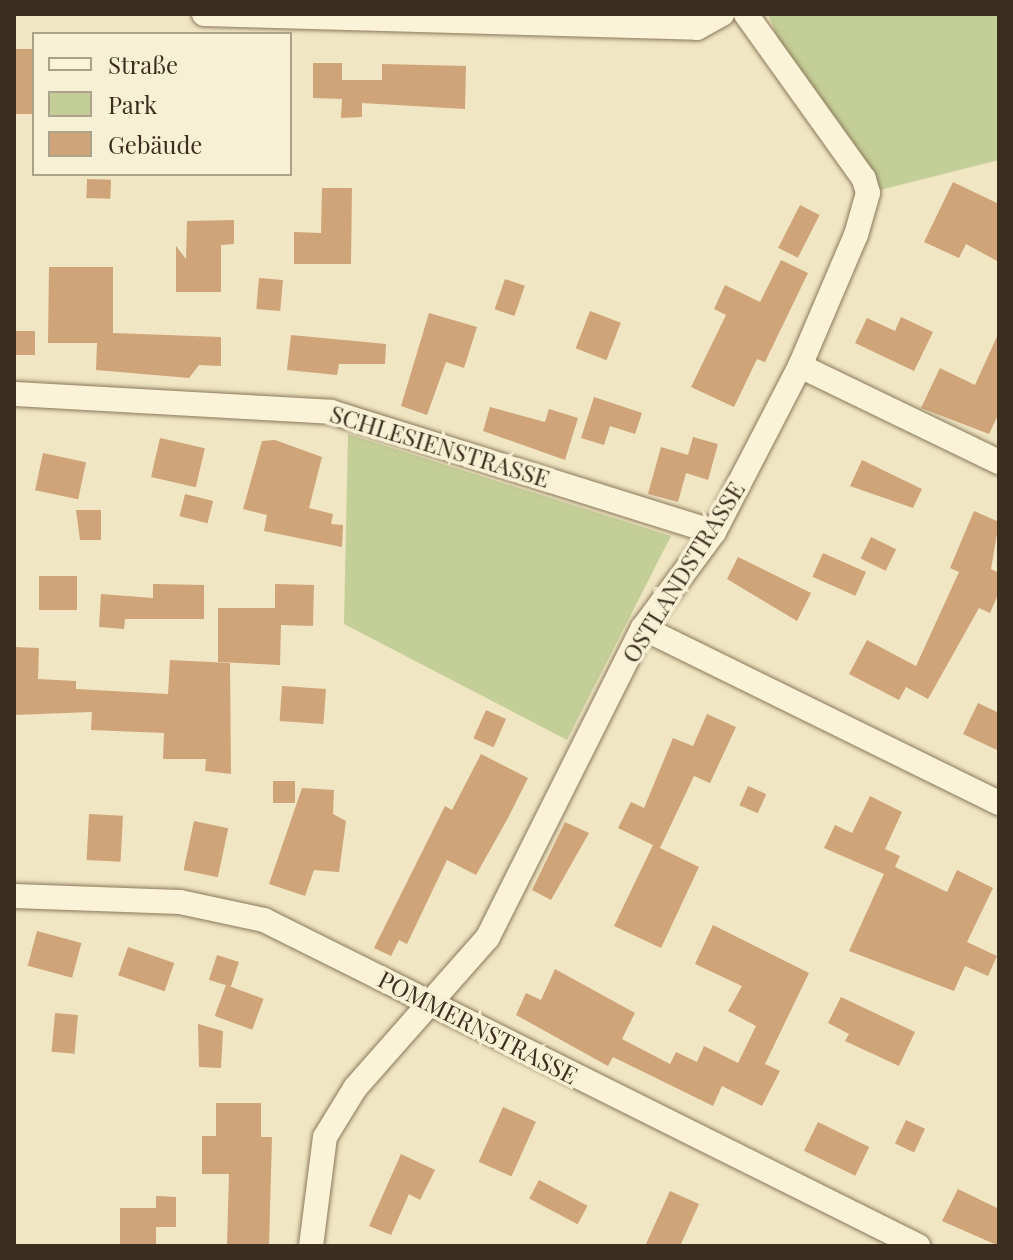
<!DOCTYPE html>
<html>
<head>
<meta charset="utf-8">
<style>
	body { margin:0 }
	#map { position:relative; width:1013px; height:1260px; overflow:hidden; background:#f0e6c4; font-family:"Playfair Display",serif }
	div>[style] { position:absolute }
	.green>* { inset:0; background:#c4ce97 }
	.building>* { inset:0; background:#cfa479; transform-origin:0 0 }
	.roads { filter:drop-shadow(0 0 2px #8b785a) drop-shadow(0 0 2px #8b785a) }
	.minor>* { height:24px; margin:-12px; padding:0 12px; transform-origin:12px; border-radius:12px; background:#faf3d8 }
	span { translate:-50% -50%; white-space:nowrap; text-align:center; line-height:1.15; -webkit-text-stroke:7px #f7f0d4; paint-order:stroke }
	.street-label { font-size:24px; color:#3b2e1e }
	.frame { position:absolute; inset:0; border:16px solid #3b2e1e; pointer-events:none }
	.legend { position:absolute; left:32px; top:32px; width:260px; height:144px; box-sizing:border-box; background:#f7f0d4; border:2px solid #aca28b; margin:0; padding:10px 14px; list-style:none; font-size:24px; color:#3b2e1e }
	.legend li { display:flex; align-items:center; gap:16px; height:40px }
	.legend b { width:40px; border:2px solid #aca28b }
</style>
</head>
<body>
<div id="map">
	<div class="green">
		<div style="clip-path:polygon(768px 14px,999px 14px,999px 160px,876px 191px,866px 161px,784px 53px)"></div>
		<div style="clip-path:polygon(348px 434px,671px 536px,567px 740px,344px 624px)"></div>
	</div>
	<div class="building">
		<div style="left:14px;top:49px;width:20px;height:65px"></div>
		<div style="clip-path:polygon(313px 63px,342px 63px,342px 98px,342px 80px,382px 80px,382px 64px,466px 66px,465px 109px,362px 103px,362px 117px,341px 118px,342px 99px,313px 98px)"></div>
		<div style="left:87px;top:179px;width:24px;height:19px;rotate:2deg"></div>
		<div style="clip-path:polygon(953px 182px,999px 204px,999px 262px,966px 244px,959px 258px,924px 242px)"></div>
		<div style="clip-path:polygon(322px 188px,352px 188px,351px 264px,294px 264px,294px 232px,321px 233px)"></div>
		<div style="left:800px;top:205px;width:22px;height:48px;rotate:27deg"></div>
		<div style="clip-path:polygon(234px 220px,234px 244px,221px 245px,221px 292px,176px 292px,176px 246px,186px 259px,187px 221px)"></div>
		<div style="clip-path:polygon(781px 260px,808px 273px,765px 362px,757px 359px,734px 407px,691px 387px,726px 315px,714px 309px,725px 285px,760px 302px)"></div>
		<div style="clip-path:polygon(49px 267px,113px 267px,113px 333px,221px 337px,221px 366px,199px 365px,189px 378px,96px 370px,97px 343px,48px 343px)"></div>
		<div style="left:259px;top:278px;width:24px;height:31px;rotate:5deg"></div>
		<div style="left:505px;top:279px;width:21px;height:32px;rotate:19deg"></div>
		<div style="left:590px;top:311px;width:33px;height:40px;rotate:21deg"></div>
		<div style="clip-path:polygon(429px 313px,477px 327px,464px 368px,446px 362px,427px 415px,401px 406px)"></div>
		<div style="clip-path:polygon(901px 317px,933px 332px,914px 371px,855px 343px,867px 318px,895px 331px)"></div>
		<div style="left:15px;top:331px;width:20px;height:24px"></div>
		<div style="clip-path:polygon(999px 332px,999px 413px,989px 434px,921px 408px,940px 368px,975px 385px)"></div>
		<div style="clip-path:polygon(291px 335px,386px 344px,385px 364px,339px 364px,337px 375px,287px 370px)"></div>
		<div style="clip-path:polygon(594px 397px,642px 413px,635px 434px,610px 426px,604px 445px,581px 438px)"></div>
		<div style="clip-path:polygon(490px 407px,545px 422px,549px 409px,578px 418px,565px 460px,483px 431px)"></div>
		<div style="clip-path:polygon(693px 437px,718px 444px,708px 480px,686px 473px,678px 502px,648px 494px,661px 447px,688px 455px)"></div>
		<div style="left:160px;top:438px;width:46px;height:40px;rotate:13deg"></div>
		<div style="clip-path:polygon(275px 440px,322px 457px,309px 508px,333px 514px,331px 524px,343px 525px,342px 547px,264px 531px,267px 515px,243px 509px,262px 441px)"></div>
		<div style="left:43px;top:453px;width:44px;height:38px;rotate:12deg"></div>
		<div style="clip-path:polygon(862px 460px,922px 489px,913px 508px,850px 486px)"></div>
		<div style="left:185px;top:494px;width:29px;height:23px;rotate:14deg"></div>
		<div style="clip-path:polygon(76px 510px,101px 510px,101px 540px,80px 540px)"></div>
		<div style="clip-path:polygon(974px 511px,999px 522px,991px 569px,999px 573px,999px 592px,990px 613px,979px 608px,928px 699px,906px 687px,899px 700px,849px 674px,867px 640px,916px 666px,959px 572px,950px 568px)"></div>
		<div style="left:871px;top:537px;width:28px;height:24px;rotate:26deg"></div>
		<div style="left:823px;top:553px;width:47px;height:26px;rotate:24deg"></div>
		<div style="clip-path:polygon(738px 557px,811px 593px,797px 621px,727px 579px)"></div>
		<div style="left:39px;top:576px;width:38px;height:34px"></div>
		<div style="clip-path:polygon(153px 584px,204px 585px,204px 619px,125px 619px,124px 629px,99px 627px,101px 594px,153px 598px)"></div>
		<div style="clip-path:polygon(275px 584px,314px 585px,313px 626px,281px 625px,280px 665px,218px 662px,218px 608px,275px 608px)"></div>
		<div style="clip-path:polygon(14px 647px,39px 648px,38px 679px,76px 681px,76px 689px,168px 694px,170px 660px,230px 663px,231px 774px,205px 771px,206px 759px,163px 759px,164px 733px,91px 730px,92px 712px,14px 715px)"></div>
		<div style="left:282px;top:686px;width:44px;height:35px;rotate:4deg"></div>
		<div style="clip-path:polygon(978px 703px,999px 713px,999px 751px,963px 734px)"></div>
		<div style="left:486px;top:710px;width:22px;height:31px;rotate:24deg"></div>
		<div style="clip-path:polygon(707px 714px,736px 727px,710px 783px,694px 776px,660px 848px,699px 867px,661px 948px,614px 926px,653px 845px,618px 828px,631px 802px,644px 808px,673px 738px,693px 746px)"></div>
		<div style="clip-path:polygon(481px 754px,528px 778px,508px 818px,476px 875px,447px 860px,407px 944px,399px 940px,391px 956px,374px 948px,445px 806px,452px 810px)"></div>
		<div style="left:273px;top:781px;width:22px;height:22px"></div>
		<div style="left:748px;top:786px;width:20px;height:21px;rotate:24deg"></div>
		<div style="clip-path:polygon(302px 788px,334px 790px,333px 814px,346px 821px,339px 872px,314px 870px,305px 896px,269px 884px)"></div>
		<div style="clip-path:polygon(870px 796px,902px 812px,885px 849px,900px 856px,895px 867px,947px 892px,957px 870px,993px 888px,967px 942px,997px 956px,988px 976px,965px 966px,954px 991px,849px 951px,884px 874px,824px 848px,835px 825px,852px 833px)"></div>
		<div style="left:89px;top:814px;width:34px;height:46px;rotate:3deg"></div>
		<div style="left:194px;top:821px;width:35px;height:50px;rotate:12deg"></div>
		<div style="clip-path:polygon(565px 822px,589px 833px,551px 900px,532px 890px)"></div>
		<div style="clip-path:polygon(713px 925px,809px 973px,765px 1064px,780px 1071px,762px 1106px,722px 1086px,713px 1106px,613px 1057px,608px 1066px,516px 1015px,526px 993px,541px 1000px,555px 969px,635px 1013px,622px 1039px,670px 1064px,676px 1052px,697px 1062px,704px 1046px,738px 1063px,756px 1026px,728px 1011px,742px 986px,695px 964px)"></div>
		<div style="left:37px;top:931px;width:46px;height:36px;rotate:15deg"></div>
		<div style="left:128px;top:947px;width:49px;height:30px;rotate:19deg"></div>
		<div style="left:217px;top:955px;width:23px;height:26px;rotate:18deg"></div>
		<div style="left:226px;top:985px;width:40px;height:33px;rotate:20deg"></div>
		<div style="clip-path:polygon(841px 997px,915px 1032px,899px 1066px,845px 1041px,849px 1034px,828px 1023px)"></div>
		<div style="left:55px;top:1013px;width:23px;height:39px;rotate:5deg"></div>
		<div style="clip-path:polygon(198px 1024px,223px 1031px,221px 1068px,199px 1067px)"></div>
		<div style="clip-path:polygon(216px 1103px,261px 1103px,261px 1137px,272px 1137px,269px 1246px,227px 1245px,229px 1174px,202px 1174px,202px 1136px,216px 1136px)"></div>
		<div style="left:503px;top:1107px;width:36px;height:60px;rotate:24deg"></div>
		<div style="left:906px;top:1120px;width:21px;height:26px;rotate:25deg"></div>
		<div style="left:818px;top:1122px;width:57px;height:32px;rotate:26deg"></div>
		<div style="clip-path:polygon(401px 1154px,435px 1170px,420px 1200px,409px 1194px,391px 1235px,369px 1226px)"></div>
		<div style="left:539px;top:1180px;width:55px;height:21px;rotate:28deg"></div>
		<div style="clip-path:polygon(958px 1189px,999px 1209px,999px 1246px,942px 1221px)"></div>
		<div style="clip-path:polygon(670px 1191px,699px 1204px,680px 1246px,645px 1246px)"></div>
		<div style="clip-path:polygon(156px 1196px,176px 1197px,176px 1227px,156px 1227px,156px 1246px,120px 1246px,120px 1208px,156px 1208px)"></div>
	</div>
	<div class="roads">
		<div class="minor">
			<div style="left:204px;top:14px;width:493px;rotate:1.6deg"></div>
			<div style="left:697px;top:28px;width:29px;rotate:-29deg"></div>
			<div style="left:800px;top:366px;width:221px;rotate:25.8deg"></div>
			<div style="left:14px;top:394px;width:318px;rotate:3.2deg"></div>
			<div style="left:331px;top:412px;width:401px;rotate:17.4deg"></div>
			<div style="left:643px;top:628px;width:397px;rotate:26.2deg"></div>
			<div style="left:14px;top:896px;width:166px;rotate:2.1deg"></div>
			<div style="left:180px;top:902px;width:86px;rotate:12.1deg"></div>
			<div style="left:264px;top:920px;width:731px;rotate:26.49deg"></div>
			<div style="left:311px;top:1246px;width:110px;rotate:-82.7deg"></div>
			<div style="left:325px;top:1137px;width:57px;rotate:-58.5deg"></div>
			<div style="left:355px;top:1088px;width:201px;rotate:-48.6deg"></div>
			<div style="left:488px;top:937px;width:346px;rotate:-63.4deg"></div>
			<div style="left:643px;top:628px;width:119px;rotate:-53.5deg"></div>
			<div style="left:714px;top:532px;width:187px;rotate:-62.6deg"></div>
			<div style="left:800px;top:366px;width:142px;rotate:-66.9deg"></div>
			<div style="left:856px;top:235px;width:44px;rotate:-74.1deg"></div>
			<div style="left:868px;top:193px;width:15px;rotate:-106deg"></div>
			<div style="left:864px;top:179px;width:203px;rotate:-125.6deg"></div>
		</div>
	</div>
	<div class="street-label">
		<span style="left:440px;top:446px;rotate:17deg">SCHLESIENSTRASSE</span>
		<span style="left:683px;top:572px;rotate:-58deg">OSTLANDSTRASSE</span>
		<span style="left:478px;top:1027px;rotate:27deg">POMMERNSTRASSE</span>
	</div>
	<div class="frame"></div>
	<ul class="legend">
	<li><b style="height:10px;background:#faf3d8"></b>Straße</li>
	<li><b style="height:22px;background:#c4ce97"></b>Park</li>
	<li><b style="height:22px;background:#cfa479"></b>Gebäude</li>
	</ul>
</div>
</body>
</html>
